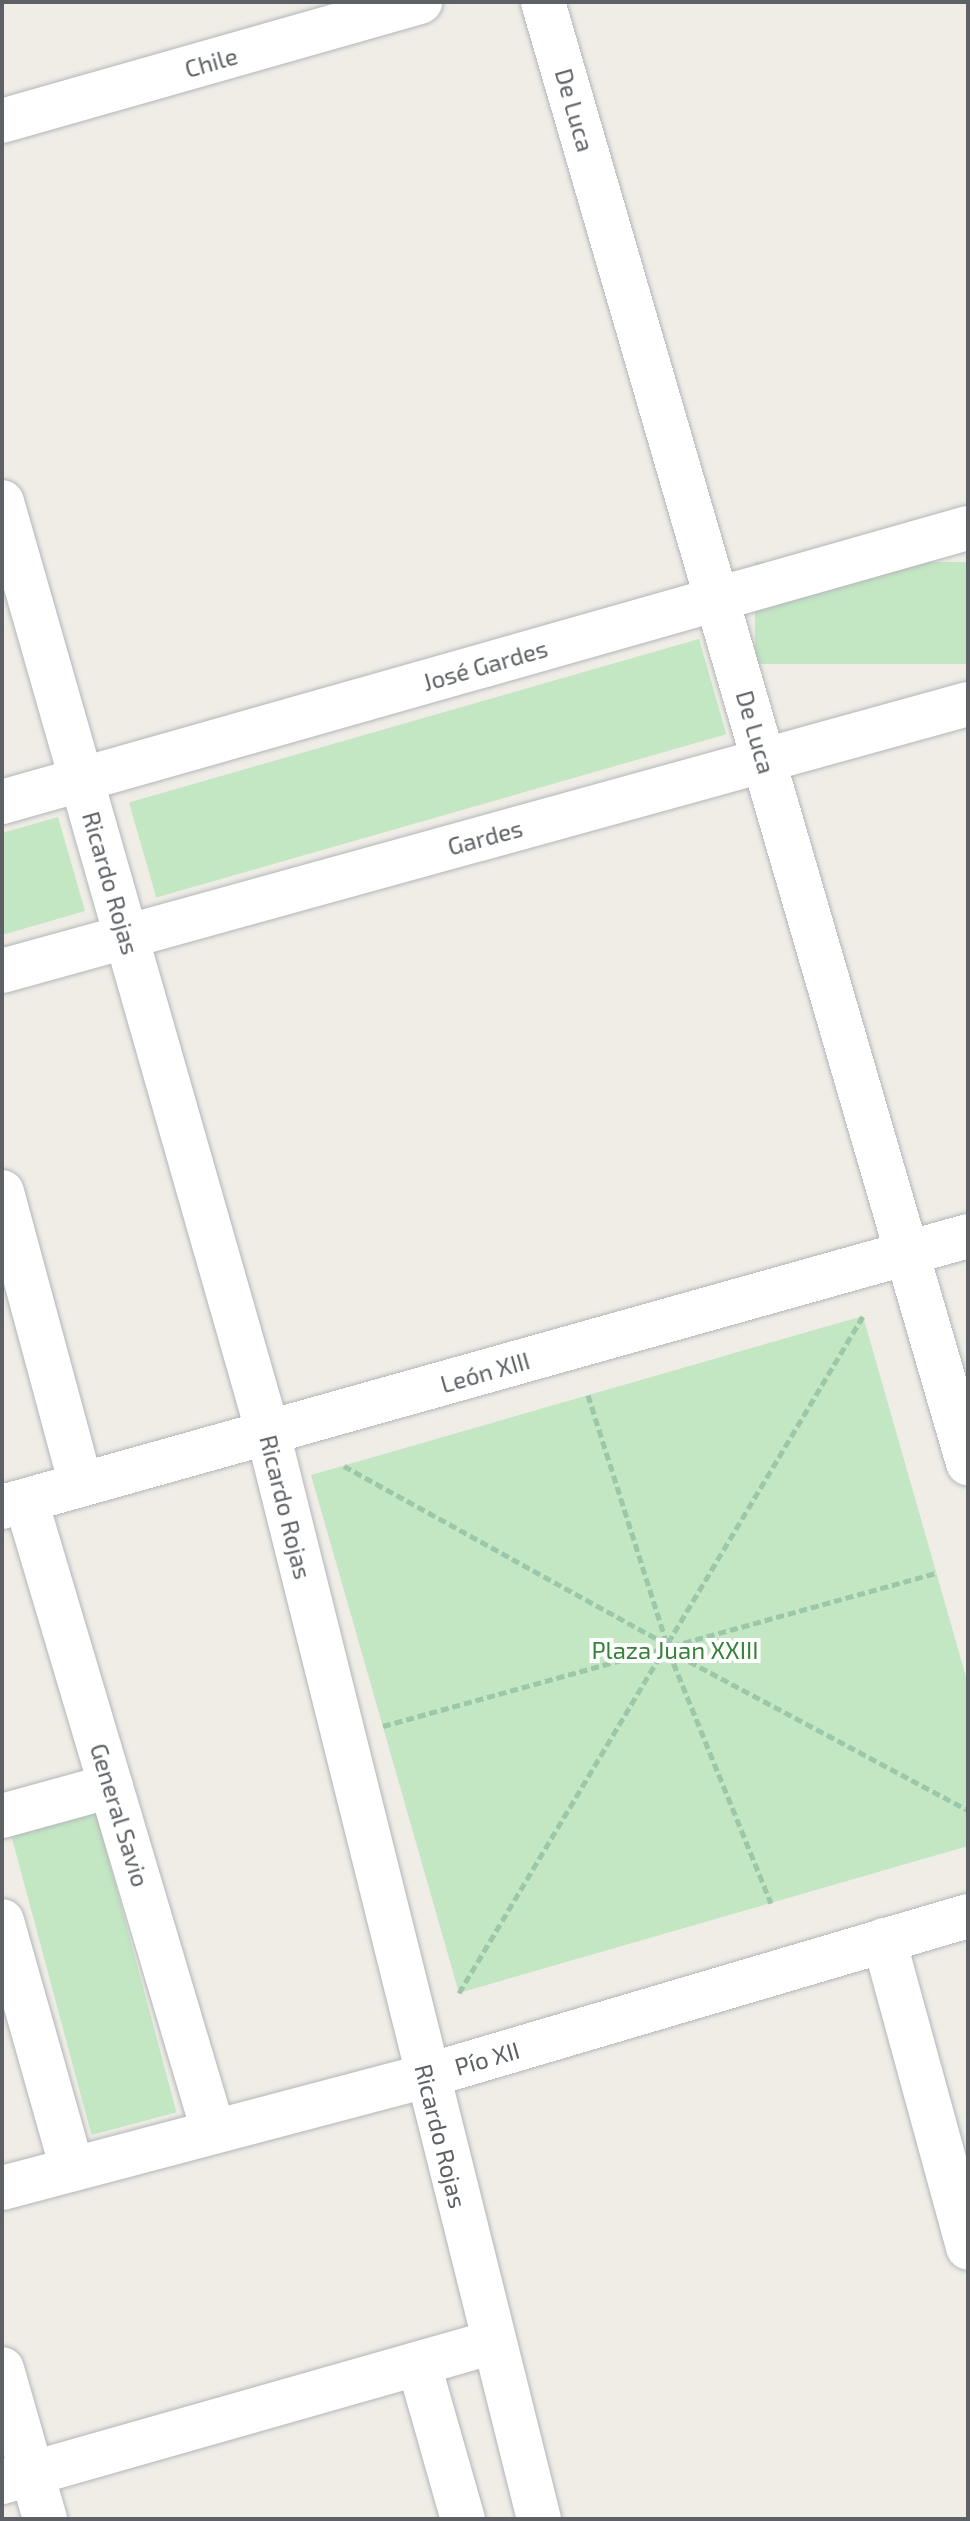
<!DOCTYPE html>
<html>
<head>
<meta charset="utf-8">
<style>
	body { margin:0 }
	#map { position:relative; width:970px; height:2521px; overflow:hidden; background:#efede6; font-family:"Exo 2",sans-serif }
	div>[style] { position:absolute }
	.green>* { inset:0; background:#c3e6c3; transform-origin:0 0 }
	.path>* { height:5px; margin-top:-2.5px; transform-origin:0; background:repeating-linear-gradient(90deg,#9cc7a8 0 8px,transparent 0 12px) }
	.roads { filter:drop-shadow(0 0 2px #b3b6ba) drop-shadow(0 0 2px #b3b6ba) }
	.street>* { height:44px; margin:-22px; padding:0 22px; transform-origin:22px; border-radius:22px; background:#fff }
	span { translate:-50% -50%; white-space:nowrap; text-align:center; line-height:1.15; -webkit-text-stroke:8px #fff; paint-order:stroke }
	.street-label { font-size:24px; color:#5d6166 }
	.park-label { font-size:24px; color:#37833a }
	.frame { position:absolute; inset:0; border:4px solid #5d6166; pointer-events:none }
</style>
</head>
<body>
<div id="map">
	<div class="green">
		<div style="left:968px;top:562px;width:102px;height:213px;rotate:90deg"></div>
		<div style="left:699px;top:639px;width:99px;height:593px;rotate:74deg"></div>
		<div style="clip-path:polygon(58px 817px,85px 911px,2px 935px,2px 833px)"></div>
		<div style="clip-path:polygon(863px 1316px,968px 1684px,968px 1846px,459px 1993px,311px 1475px)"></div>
		<div style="left:95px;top:1808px;width:315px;height:88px;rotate:75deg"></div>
	</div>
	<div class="path">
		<div style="left:588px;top:1395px;width:261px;rotate:72.4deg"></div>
		<div style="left:344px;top:1466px;width:369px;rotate:28.9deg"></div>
		<div style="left:667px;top:1644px;width:6px;rotate:81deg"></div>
		<div style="left:668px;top:1650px;width:340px;rotate:28.1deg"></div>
		<div style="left:669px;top:1652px;width:271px;rotate:67.9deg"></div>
		<div style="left:383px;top:1726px;width:574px;rotate:-15.47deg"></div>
		<div style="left:459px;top:1993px;width:788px;rotate:-59.17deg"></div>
	</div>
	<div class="roads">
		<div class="street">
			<div style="left:543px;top:2px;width:1522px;rotate:73.78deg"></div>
			<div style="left:2px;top:121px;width:435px;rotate:-15.9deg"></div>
			<div style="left:2px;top:502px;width:968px;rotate:74.05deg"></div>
			<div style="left:268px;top:1433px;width:1119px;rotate:75.99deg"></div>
			<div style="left:2px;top:802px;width:1004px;rotate:-15.84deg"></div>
			<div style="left:2px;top:971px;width:1002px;rotate:-15.45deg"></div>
			<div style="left:2px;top:1192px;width:303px;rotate:74.9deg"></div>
			<div style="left:26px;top:1501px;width:656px;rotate:73.44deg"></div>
			<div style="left:2px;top:1507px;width:1003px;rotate:-15.67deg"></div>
			<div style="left:2px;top:1816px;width:113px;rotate:-15.4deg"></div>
			<div style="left:2px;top:1921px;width:258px;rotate:74.2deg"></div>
			<div style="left:884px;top:1940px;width:319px;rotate:74.7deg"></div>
			<div style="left:2px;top:2188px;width:439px;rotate:-14.8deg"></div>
			<div style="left:426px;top:2076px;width:565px;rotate:-16.45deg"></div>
			<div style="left:419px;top:2365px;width:160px;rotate:74.1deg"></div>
			<div style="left:2px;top:2369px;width:156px;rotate:74deg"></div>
			<div style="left:2px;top:2482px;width:511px;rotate:-15.91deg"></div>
		</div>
	</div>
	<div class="street-label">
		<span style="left:211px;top:62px;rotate:-16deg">Chile</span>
		<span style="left:575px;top:110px;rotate:74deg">De Luca</span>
		<span style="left:485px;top:665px;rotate:-16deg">José Gardes</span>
		<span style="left:756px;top:732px;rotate:74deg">De Luca</span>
		<span style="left:485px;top:837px;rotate:-15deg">Gardes</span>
		<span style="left:111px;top:883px;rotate:74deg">Ricardo Rojas</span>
		<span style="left:485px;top:1372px;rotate:-16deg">León XIII</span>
		<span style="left:286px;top:1507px;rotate:76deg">Ricardo Rojas</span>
		<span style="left:120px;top:1815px;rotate:73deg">General Savio</span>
		<span style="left:487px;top:2058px;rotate:-16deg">Pío XII</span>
		<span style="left:441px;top:2136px;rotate:76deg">Ricardo Rojas</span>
	</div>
	<div class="park-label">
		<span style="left:675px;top:1650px">Plaza Juan XXIII</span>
	</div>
	<div class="frame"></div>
</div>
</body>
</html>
